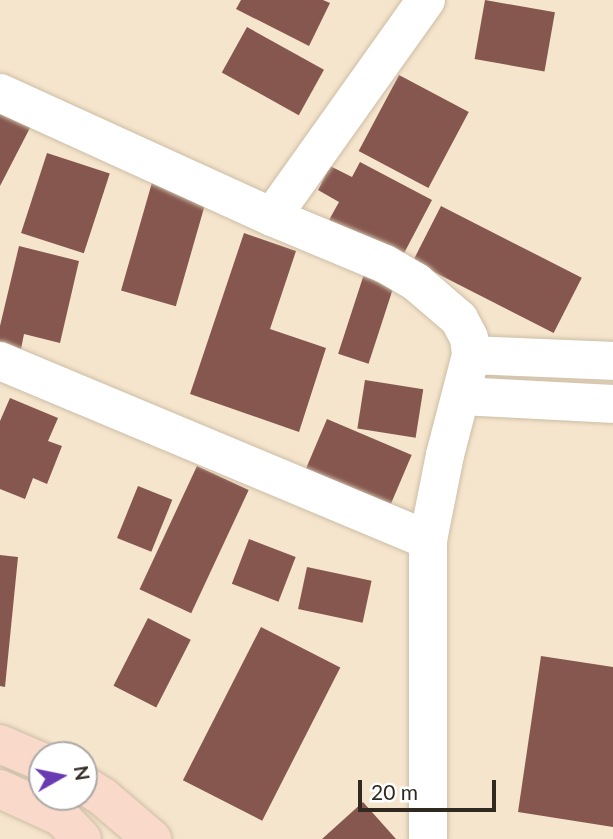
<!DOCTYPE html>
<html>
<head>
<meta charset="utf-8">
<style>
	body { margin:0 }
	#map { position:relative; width:613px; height:839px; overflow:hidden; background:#f6e5cd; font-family:Lato,sans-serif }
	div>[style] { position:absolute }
	.building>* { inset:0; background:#86574f; transform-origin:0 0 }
	.roads { filter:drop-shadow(0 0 2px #ccbda5) drop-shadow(0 0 2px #ccbda5) }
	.minor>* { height:38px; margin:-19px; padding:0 19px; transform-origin:19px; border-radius:19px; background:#fff }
	.major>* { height:38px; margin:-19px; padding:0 19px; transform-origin:19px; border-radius:19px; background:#f8d9ca }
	span { translate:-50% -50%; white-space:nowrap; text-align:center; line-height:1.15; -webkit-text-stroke:7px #fff; paint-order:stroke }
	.north { position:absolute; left:28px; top:741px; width:70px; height:70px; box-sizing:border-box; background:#fff; border:2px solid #aca9a6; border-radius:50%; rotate:81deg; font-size:19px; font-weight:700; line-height:28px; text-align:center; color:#2f2920 }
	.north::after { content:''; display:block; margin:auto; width:24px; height:32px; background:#683bb3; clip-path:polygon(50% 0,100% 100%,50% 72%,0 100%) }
	.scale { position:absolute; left:358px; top:780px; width:138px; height:32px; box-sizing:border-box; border:4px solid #2f2920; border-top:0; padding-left:9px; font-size:21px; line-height:24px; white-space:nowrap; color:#2f2920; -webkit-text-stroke:5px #fff; paint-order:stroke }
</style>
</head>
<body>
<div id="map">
	<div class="building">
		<div style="clip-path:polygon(241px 0,323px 0,330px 3px,309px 46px,236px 9px)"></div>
		<div style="left:485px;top:0;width:71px;height:60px;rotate:10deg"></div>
		<div style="left:247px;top:27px;width:88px;height:52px;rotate:29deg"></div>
		<div style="left:399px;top:75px;width:79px;height:86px;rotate:28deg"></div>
		<div style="clip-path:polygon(0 105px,33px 122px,0 186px)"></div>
		<div style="left:47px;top:153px;width:66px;height:84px;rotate:18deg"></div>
		<div style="clip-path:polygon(360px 162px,432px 200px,401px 259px,329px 220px,339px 202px,318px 190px,330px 166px,352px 177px)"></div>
		<div style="left:153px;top:179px;width:57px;height:116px;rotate:16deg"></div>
		<div style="left:441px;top:206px;width:158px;height:62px;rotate:27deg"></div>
		<div style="clip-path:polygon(244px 233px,296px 251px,270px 329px,326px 348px,299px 432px,190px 394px)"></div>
		<div style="clip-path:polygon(19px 246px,79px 261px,60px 343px,24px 334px,21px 349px,0 343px,0 326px)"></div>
		<div style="left:365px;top:271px;width:32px;height:87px;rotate:18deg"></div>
		<div style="left:365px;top:380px;width:59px;height:49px;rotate:9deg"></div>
		<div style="clip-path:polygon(10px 398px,58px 418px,48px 441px,62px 446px,47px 484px,33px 478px,25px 499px,0 489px,0 421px)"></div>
		<div style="left:327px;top:419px;width:92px;height:58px;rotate:23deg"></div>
		<div style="left:197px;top:466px;width:57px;height:136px;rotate:25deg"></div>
		<div style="left:138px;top:486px;width:37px;height:56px;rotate:22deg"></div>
		<div style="left:249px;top:539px;width:50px;height:48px;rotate:21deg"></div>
		<div style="clip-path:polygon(0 555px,18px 557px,5px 687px,0 686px)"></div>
		<div style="left:307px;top:567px;width:66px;height:43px;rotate:12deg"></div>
		<div style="left:148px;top:618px;width:48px;height:76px;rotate:27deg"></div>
		<div style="left:261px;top:627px;width:89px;height:172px;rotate:27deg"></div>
		<div style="clip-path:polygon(541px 656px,613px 667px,613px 827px,518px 812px)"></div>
		<div style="clip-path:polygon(363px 802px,396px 839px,322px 839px)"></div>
	</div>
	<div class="roads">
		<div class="minor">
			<div style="left:426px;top:0;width:266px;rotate:125.4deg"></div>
			<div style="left:272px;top:217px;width:122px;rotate:22.6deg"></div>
			<div style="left:385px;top:264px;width:36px;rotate:30deg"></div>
			<div style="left:416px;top:282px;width:57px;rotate:40.7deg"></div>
			<div style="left:459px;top:319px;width:21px;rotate:62deg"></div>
			<div style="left:469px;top:338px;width:17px;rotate:83deg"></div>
			<div style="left:471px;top:355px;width:103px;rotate:104.6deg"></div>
			<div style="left:445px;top:455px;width:87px;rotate:101.3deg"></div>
			<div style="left:0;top:93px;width:299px;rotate:24.5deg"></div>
			<div style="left:471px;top:355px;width:142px;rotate:2.4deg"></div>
			<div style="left:0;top:361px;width:464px;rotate:22.7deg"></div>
			<div style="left:428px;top:540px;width:299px;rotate:90deg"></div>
			<div style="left:461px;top:396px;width:152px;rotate:3deg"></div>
		</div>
		<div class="major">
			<div style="left:0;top:744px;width:46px;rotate:23.2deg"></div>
			<div style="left:84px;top:785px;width:22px;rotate:32deg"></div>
			<div style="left:103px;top:797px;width:65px;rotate:40.6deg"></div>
			<div style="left:0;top:789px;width:67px;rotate:24.7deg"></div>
			<div style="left:61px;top:817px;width:30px;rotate:46deg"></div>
		</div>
	</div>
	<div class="north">N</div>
	<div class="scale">20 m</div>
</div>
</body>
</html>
